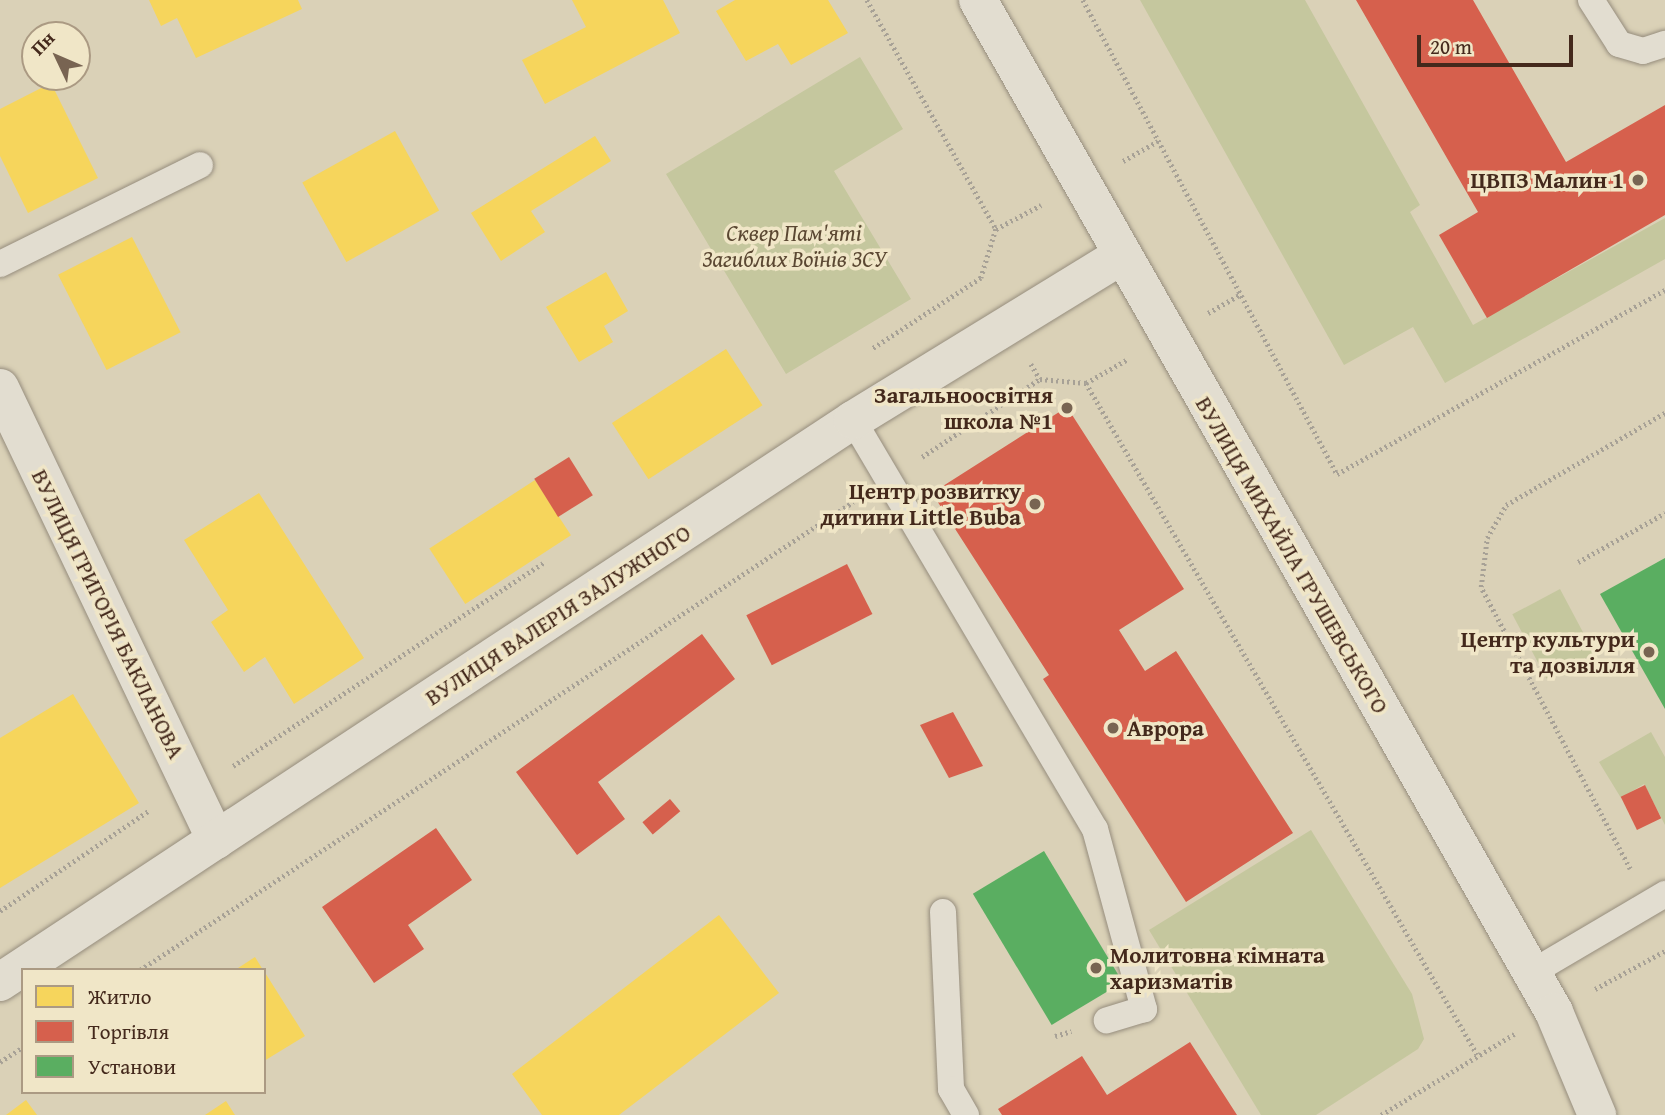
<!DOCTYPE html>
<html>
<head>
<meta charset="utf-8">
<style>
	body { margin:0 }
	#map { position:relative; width:1665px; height:1115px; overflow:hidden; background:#dad1b7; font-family:"Gentium Book Plus",serif }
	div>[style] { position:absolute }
	.green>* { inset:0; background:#c5c79e; transform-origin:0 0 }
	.homes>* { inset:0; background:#f6d55c; transform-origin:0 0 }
	.shops>* { inset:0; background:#d6604d; transform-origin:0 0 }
	.public>* { inset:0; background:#5aae61; transform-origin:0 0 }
	.path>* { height:4.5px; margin-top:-2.25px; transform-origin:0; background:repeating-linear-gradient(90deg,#a7a196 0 2px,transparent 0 5.5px) }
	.roads { filter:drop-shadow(0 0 2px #968d7d) drop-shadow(0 0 2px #968d7d) }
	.service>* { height:26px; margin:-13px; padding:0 13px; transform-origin:13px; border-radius:13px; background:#e2ddd0 }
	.minor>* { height:38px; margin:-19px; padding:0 19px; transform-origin:19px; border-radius:19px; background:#e2ddd0 }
	.tertiary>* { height:38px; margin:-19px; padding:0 19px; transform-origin:19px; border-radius:19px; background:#e2ddd0 }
	.dots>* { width:19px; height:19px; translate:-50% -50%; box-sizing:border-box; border:4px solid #f0e6c7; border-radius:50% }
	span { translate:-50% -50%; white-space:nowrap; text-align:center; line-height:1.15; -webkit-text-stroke:7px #f0e6c7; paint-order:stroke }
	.poi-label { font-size:23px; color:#44291c; font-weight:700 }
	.right { translate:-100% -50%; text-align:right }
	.left { translate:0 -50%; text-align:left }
	.park-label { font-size:23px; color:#5a4732; font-style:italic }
	.street-label { font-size:23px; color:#44291c }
	.legend { position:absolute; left:21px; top:968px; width:245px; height:126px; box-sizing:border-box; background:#f0e6c7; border:2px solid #ab9a83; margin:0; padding:9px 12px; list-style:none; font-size:21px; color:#44291c }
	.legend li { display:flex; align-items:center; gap:14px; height:35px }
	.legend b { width:35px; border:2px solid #ab9a83 }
	.north { position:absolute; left:21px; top:21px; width:70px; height:70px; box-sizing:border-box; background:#f0e6c7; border:2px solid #ab9a83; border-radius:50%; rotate:314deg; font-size:19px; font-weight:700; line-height:28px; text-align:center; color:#44291c }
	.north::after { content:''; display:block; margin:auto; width:24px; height:32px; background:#786452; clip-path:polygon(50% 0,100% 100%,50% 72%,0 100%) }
	.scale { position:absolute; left:1417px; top:35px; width:156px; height:32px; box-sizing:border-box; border:4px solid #44291c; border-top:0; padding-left:9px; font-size:21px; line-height:24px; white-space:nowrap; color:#44291c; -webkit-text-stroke:5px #f0e6c7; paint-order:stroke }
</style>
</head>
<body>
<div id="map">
	<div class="green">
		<div style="clip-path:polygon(1140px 0,1305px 0,1420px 205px,1410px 212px,1473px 325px,1665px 218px,1665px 259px,1445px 383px,1413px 327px,1344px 365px)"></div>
		<div style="clip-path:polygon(860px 57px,903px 129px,834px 171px,911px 299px,786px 374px,666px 174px)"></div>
		<div style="left:1560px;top:589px;width:73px;height:54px;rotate:62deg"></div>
		<div style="clip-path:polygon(1651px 732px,1665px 757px,1665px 825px,1644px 784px,1621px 798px,1599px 762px)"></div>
		<div style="clip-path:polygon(1311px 830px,1412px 994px,1424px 1039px,1418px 1049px,1316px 1115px,1261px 1115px,1149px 930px)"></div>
	</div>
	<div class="homes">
		<div style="clip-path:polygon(149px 0,298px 0,302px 9px,196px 58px,177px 18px,161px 26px)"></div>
		<div style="clip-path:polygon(572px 0,663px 0,680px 33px,545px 104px,522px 60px,586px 27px)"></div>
		<div style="clip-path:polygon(735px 0,828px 0,848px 33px,791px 65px,778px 44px,746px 61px,716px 11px)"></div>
		<div style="clip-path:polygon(51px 83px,98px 178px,28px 213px,0 156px,0 109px)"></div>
		<div style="left:395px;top:131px;width:91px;height:106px;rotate:61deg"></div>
		<div style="clip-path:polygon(595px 136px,611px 161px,531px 211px,545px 232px,501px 261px,471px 213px)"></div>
		<div style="left:132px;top:237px;width:107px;height:83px;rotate:63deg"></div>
		<div style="clip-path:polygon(606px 272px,628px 311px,604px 326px,613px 342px,579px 362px,546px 307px)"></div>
		<div style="left:726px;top:349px;width:67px;height:136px;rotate:57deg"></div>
		<div style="left:535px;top:480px;width:66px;height:126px;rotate:57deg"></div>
		<div style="clip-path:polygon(259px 493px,364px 658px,294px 704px,265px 657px,244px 672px,211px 622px,228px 610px,184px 540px)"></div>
		<div style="clip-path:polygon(73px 694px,139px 803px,0 888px,0 738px)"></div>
		<div style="clip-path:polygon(719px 915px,779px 993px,619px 1115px,542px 1115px,512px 1074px)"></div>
		<div style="clip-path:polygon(255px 957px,263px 970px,235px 970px)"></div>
		<div style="clip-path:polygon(264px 971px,305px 1036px,264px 1061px)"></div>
		<div style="clip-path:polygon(26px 1100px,37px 1115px,6px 1115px)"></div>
		<div style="clip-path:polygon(226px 1101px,235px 1115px,205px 1115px)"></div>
	</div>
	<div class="shops">
		<div style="clip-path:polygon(1356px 0,1473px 0,1566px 162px,1665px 105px,1665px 215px,1487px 318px,1439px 235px,1478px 212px)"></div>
		<div style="clip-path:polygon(1067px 407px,1184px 589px,1119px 630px,1145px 671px,1176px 651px,1293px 833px,1186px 902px,1043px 679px,1049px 675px,932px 493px)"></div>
		<div style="left:569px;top:457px;width:45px;height:41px;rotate:58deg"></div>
		<div style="left:847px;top:564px;width:56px;height:113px;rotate:63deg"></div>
		<div style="clip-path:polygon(702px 634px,735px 679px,598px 782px,625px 819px,577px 855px,516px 772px)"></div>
		<div style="clip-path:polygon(953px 712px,983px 766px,949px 778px,920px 725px)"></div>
		<div style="left:1645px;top:785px;width:37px;height:27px;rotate:64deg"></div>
		<div style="left:670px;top:799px;width:16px;height:36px;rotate:50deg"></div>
		<div style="clip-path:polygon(436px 828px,472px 880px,408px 925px,424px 949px,374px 983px,322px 907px)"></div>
		<div style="clip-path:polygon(1190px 1042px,1237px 1115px,1002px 1115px,998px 1109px,1082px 1056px,1107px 1095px)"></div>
	</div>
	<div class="public">
		<div style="clip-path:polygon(1665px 558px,1665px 709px,1600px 594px)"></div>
		<div style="left:1044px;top:851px;width:153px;height:83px;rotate:59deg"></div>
	</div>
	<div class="path">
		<div style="left:867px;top:0;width:263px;rotate:60.6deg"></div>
		<div style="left:996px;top:229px;width:51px;rotate:107deg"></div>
		<div style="left:981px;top:278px;width:130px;rotate:146.9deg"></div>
		<div style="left:1083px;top:0;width:538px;rotate:61.81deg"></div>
		<div style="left:1337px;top:474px;width:376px;rotate:-29.3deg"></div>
		<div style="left:1123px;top:161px;width:40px;rotate:-29.7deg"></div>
		<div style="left:996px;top:229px;width:51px;rotate:-28.1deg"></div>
		<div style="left:1208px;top:313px;width:38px;rotate:-30deg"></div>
		<div style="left:1031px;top:364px;width:17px;rotate:59deg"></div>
		<div style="left:1086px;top:383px;width:48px;rotate:-29.7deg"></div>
		<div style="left:922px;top:457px;width:141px;rotate:-33.5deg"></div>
		<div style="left:1040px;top:379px;width:46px;rotate:5deg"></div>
		<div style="left:1086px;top:383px;width:777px;rotate:59.77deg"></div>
		<div style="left:1578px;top:562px;width:100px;rotate:-29.4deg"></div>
		<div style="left:233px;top:766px;width:373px;rotate:-33.2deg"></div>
		<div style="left:1630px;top:869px;width:319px;rotate:-117.9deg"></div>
		<div style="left:1481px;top:587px;width:49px;rotate:-83deg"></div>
		<div style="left:1487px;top:538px;width:38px;rotate:-60deg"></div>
		<div style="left:1506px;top:505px;width:184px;rotate:-30.1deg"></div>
		<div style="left:0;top:911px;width:181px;rotate:-34deg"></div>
		<div style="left:140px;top:970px;width:853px;rotate:-33.28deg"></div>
		<div style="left:1595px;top:989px;width:80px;rotate:-28.5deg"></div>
		<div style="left:1055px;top:1036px;width:17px;rotate:-17deg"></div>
		<div style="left:0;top:1062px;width:27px;rotate:-33deg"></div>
		<div style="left:1381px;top:1115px;width:156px;rotate:-31.3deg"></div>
	</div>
	<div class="roads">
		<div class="service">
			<div style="left:1591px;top:0;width:52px;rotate:57.5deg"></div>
			<div style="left:1619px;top:44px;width:25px;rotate:16deg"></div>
			<div style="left:1643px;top:51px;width:23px;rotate:-18deg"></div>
			<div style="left:0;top:264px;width:223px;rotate:-26.3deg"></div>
			<div style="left:853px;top:420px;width:475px;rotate:59.4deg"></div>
			<div style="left:1095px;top:829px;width:187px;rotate:74.8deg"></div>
			<div style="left:1144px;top:1009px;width:39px;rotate:163deg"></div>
			<div style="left:943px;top:912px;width:177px;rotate:87.4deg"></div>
			<div style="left:951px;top:1089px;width:30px;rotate:60deg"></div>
			<div style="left:1531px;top:973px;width:156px;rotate:-30.5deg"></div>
		</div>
		<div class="minor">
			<div style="left:0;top:388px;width:501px;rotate:64.46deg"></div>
			<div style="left:0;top:982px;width:1021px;rotate:-33.38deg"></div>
			<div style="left:853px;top:420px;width:314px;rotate:-31.5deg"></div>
		</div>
		<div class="tertiary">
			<div style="left:978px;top:0;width:1164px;rotate:60.35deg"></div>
			<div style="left:1554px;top:1012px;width:112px;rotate:67.3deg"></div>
		</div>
	</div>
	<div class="dots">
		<div style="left:1638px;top:180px;background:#786452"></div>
		<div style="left:1067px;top:408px;background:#786452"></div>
		<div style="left:1035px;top:504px;background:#786452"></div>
		<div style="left:1649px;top:652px;background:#786452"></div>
		<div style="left:1113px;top:728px;background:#786452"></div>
		<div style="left:1096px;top:968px;background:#786452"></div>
	</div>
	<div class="poi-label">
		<span class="right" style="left:1624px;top:180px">ЦВПЗ Малин 1</span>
		<span class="right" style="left:1053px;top:408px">Загальноосвітня<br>школа №1</span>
		<span class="right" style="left:1021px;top:504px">Центр розвитку<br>дитини Little Buba</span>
		<span class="right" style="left:1635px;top:652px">Центр культури<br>та дозвілля</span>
		<span class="left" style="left:1127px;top:728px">Аврора</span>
		<span class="left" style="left:1110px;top:968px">Молитовна кімната<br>харизматів</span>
	</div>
	<div class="park-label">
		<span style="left:794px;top:246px">Сквер Пам'яті<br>Загиблих Воїнів ЗСУ</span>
	</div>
	<div class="street-label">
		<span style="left:1292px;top:555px;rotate:60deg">ВУЛИЦЯ МИХАЙЛА ГРУШЕВСЬКОГО</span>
		<span style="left:108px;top:614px;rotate:64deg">ВУЛИЦЯ ГРИГОРІЯ БАКЛАНОВА</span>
		<span style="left:558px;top:615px;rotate:-33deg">ВУЛИЦЯ ВАЛЕРІЯ ЗАЛУЖНОГО</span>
	</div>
	<ul class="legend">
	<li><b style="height:19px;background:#f6d55c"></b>Житло</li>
	<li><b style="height:19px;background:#d6604d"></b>Торгівля</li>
	<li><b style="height:19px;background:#5aae61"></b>Установи</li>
	</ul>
	<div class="north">Пн</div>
	<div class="scale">20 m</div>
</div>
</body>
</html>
